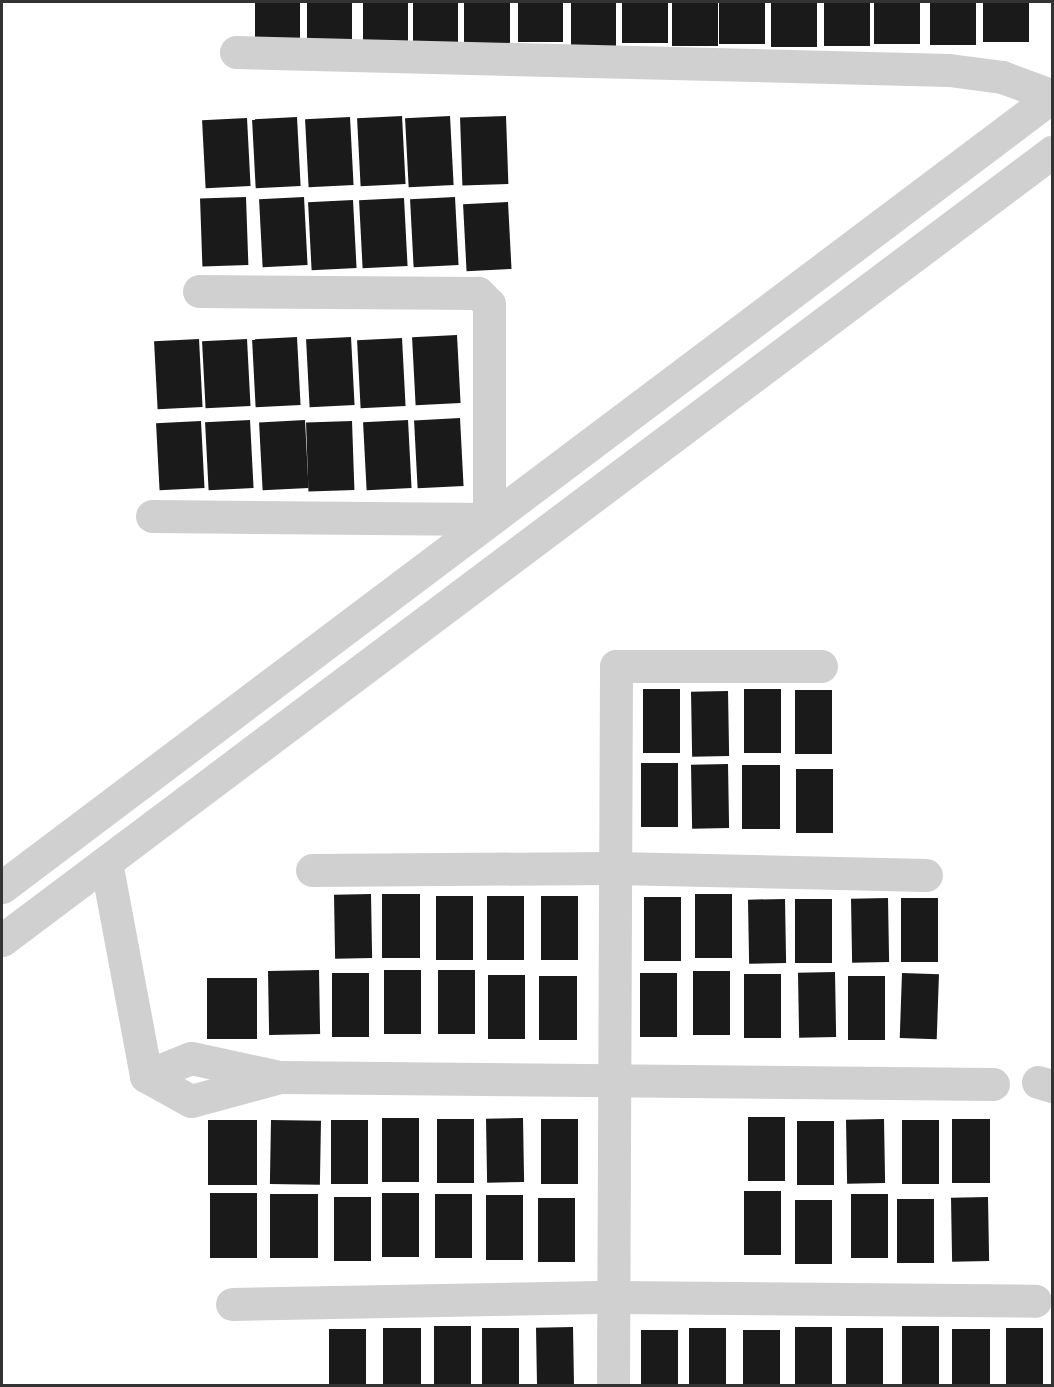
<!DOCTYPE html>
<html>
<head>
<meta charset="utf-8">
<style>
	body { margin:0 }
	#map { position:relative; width:1054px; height:1387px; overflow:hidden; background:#fff; font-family:Lato,sans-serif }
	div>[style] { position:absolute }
	.building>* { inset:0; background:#1a1a1a; transform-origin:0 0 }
	.street>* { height:33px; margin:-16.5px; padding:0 16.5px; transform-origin:16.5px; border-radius:16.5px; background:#d0d0d0 }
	span { translate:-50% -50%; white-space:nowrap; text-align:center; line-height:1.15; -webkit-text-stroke:6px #fff; paint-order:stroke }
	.frame { position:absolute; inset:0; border:3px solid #333; pointer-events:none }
</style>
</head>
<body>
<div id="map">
	<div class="building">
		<div style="left:255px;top:2px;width:45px;height:42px"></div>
		<div style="left:307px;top:2px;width:45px;height:40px"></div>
		<div style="left:363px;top:2px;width:45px;height:43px"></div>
		<div style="left:413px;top:2px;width:45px;height:43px"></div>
		<div style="left:464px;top:2px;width:46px;height:44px"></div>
		<div style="left:518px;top:2px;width:45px;height:40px"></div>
		<div style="left:571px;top:2px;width:45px;height:44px"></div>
		<div style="left:622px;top:2px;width:46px;height:41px"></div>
		<div style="left:672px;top:2px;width:46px;height:44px"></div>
		<div style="left:719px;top:2px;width:46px;height:42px"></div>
		<div style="left:771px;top:2px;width:46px;height:45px"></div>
		<div style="left:824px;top:2px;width:46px;height:44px"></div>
		<div style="left:874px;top:2px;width:46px;height:42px"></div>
		<div style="left:930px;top:2px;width:46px;height:43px"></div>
		<div style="left:983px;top:2px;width:46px;height:40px"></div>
		<div style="left:402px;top:116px;width:68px;height:45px;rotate:87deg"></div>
		<div style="left:450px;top:116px;width:69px;height:45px;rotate:87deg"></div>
		<div style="left:506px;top:116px;width:68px;height:46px;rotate:88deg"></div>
		<div style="left:297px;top:117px;width:69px;height:45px;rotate:87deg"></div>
		<div style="left:350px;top:117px;width:68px;height:45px;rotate:87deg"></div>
		<div style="left:247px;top:118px;width:68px;height:45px;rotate:87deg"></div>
		<div style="left:246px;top:197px;width:68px;height:46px;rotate:88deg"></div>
		<div style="left:304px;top:197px;width:68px;height:45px;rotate:87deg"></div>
		<div style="left:455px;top:197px;width:68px;height:45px;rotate:87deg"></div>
		<div style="left:404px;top:198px;width:68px;height:45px;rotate:87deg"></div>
		<div style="left:353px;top:200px;width:68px;height:45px;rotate:87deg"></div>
		<div style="left:508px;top:202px;width:67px;height:45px;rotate:87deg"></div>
		<div style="left:457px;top:335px;width:68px;height:45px;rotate:87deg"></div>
		<div style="left:297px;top:337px;width:68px;height:45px;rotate:87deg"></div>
		<div style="left:351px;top:337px;width:68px;height:45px;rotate:87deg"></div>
		<div style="left:402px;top:338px;width:68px;height:45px;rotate:87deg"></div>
		<div style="left:199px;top:339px;width:68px;height:45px;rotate:87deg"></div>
		<div style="left:247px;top:339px;width:67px;height:45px;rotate:87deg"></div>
		<div style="left:460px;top:418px;width:68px;height:46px;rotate:87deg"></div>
		<div style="left:250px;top:420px;width:68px;height:45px;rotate:87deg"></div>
		<div style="left:305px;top:420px;width:68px;height:46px;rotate:87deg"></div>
		<div style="left:408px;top:420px;width:68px;height:45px;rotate:87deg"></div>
		<div style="left:201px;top:421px;width:67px;height:45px;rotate:87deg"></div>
		<div style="left:352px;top:421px;width:69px;height:46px;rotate:88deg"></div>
		<div style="left:643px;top:689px;width:37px;height:64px"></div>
		<div style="left:744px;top:689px;width:37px;height:64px"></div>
		<div style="left:795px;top:690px;width:37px;height:64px"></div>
		<div style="left:728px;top:691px;width:65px;height:37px;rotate:89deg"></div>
		<div style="left:641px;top:763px;width:37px;height:64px"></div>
		<div style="left:728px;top:764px;width:64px;height:37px;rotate:89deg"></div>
		<div style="left:742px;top:765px;width:38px;height:64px"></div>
		<div style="left:796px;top:769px;width:37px;height:64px"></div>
		<div style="left:371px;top:894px;width:64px;height:37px;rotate:89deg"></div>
		<div style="left:382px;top:894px;width:38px;height:64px"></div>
		<div style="left:695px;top:894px;width:37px;height:64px"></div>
		<div style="left:436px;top:896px;width:37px;height:64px"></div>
		<div style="left:487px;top:896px;width:37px;height:64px"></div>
		<div style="left:541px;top:896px;width:37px;height:64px"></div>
		<div style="left:644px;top:897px;width:37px;height:64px"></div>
		<div style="left:888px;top:898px;width:64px;height:37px;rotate:89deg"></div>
		<div style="left:901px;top:898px;width:37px;height:64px"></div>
		<div style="left:785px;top:899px;width:64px;height:37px;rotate:89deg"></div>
		<div style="left:795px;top:899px;width:37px;height:64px"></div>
		<div style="left:319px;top:970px;width:64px;height:51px;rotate:89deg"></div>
		<div style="left:384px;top:970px;width:37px;height:64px"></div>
		<div style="left:438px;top:970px;width:37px;height:64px"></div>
		<div style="left:693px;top:971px;width:37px;height:64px"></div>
		<div style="left:835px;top:972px;width:65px;height:37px;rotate:89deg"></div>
		<div style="left:332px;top:973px;width:37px;height:64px"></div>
		<div style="left:640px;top:973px;width:37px;height:64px"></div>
		<div style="left:902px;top:973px;width:37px;height:65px;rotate:2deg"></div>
		<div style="left:744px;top:974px;width:37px;height:64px"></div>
		<div style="left:525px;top:975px;width:64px;height:37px;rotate:90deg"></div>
		<div style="left:539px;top:976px;width:38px;height:64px"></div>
		<div style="left:885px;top:976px;width:64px;height:37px;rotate:90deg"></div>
		<div style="left:207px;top:978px;width:50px;height:61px"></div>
		<div style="left:748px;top:1117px;width:37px;height:64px"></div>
		<div style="left:382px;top:1118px;width:37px;height:64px"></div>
		<div style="left:523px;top:1118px;width:64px;height:37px;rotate:89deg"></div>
		<div style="left:474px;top:1119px;width:64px;height:37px;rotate:90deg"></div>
		<div style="left:541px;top:1119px;width:37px;height:65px"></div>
		<div style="left:884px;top:1119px;width:64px;height:38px;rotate:89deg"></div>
		<div style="left:990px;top:1119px;width:64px;height:38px;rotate:90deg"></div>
		<div style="left:208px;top:1120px;width:49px;height:65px"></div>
		<div style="left:271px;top:1120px;width:50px;height:64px;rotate:1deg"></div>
		<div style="left:368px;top:1120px;width:64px;height:37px;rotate:90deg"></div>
		<div style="left:902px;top:1120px;width:37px;height:64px"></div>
		<div style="left:797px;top:1121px;width:37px;height:64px"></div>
		<div style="left:744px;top:1191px;width:37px;height:64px"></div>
		<div style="left:210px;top:1193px;width:47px;height:65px"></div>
		<div style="left:382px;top:1193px;width:37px;height:64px"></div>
		<div style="left:270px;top:1194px;width:48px;height:64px"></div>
		<div style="left:435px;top:1194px;width:37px;height:64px"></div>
		<div style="left:851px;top:1194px;width:37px;height:64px"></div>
		<div style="left:523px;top:1195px;width:65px;height:37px;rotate:90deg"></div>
		<div style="left:334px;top:1197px;width:37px;height:64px"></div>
		<div style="left:988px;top:1197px;width:64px;height:37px;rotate:89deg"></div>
		<div style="left:538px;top:1198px;width:37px;height:64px"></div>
		<div style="left:897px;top:1199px;width:37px;height:64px"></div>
		<div style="left:795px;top:1200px;width:37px;height:64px"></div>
		<div style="left:434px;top:1326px;width:37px;height:60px"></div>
		<div style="left:939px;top:1326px;width:60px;height:37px;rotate:90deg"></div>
		<div style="left:573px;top:1327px;width:59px;height:37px;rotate:89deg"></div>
		<div style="left:832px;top:1327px;width:59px;height:37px;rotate:90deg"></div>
		<div style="left:383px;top:1328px;width:38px;height:58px"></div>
		<div style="left:519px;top:1328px;width:58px;height:37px;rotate:90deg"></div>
		<div style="left:726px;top:1328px;width:58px;height:37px;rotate:90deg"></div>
		<div style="left:846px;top:1328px;width:37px;height:58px"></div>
		<div style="left:1043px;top:1328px;width:58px;height:37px;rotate:90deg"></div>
		<div style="left:329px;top:1329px;width:37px;height:57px"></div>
		<div style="left:990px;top:1329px;width:57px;height:38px;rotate:90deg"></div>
		<div style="left:641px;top:1330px;width:37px;height:56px"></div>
		<div style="left:743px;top:1330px;width:37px;height:56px"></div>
	</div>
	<div class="street">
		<div style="left:236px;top:52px;width:713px;rotate:1.45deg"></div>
		<div style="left:949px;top:70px;width:53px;rotate:7.5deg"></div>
		<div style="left:1002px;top:77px;width:49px;rotate:20.3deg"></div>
		<div style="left:152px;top:516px;width:337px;rotate:0.5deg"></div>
		<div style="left:489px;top:519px;width:215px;rotate:-90deg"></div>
		<div style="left:489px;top:304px;width:16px;rotate:-135deg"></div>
		<div style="left:478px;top:293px;width:279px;rotate:-179.6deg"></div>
		<div style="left:106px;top:862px;width:218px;rotate:79.4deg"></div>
		<div style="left:146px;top:1076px;width:48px;rotate:-21.8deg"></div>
		<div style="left:191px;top:1058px;width:91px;rotate:12.1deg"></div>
		<div style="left:280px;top:1077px;width:713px;rotate:0.56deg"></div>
		<div style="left:312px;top:870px;width:303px;rotate:-0.4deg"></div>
		<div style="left:615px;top:868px;width:311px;rotate:1.3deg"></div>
		<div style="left:2px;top:887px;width:1300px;rotate:-36.97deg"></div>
		<div style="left:2px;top:940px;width:1313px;rotate:-36.89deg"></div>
		<div style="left:146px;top:1076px;width:51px;rotate:29.1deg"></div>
		<div style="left:191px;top:1101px;width:88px;rotate:-15.1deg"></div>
		<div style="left:1038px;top:1082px;width:15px;rotate:16deg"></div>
		<div style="left:232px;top:1304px;width:381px;rotate:-1.1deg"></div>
		<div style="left:613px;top:1297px;width:422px;rotate:0.5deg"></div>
		<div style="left:613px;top:1386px;width:720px;rotate:-89.76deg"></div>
		<div style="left:616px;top:666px;width:205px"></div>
	</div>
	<div class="frame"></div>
</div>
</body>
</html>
